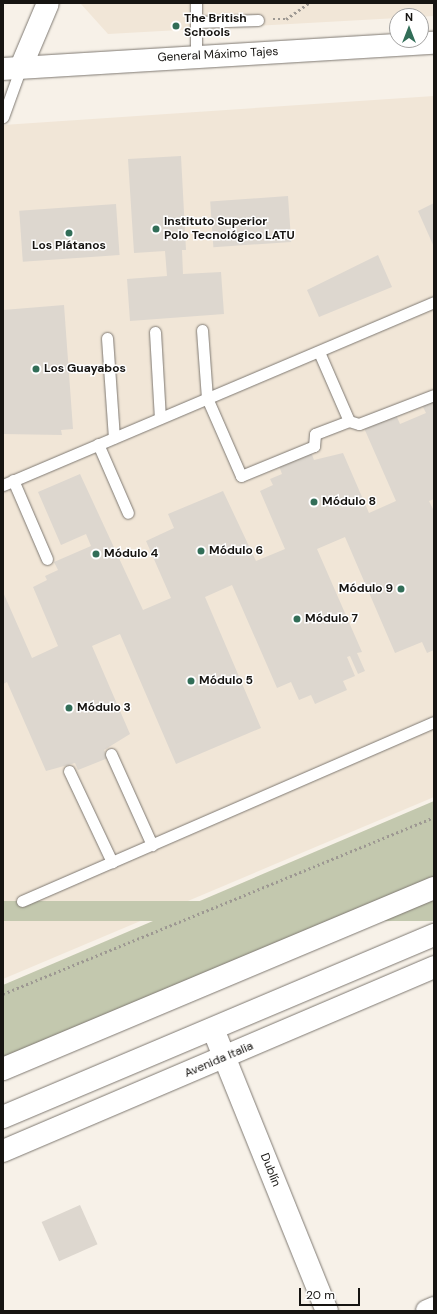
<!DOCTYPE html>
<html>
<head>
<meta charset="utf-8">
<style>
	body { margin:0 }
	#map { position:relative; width:437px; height:1314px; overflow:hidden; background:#f7f1e8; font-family:"DM Sans",sans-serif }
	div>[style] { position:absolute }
	.built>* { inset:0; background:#f1e6d7 }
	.green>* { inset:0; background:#c3c8ae; transform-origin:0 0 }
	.building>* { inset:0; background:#ddd7cf; transform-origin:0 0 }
	.path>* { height:2.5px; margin-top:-1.25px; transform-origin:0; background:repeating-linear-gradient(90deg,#9d9892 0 2px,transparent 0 5px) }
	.roads { filter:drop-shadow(0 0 1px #7f7972) drop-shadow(0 0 1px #7f7972) }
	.service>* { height:11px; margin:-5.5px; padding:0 5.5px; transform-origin:5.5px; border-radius:5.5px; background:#fff }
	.minor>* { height:22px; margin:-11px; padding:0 11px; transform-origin:11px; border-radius:11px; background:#fff }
	.primary>* { height:22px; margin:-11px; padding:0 11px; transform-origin:11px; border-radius:11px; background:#fff }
	.dots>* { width:11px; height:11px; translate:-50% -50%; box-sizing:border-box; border:2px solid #fff; border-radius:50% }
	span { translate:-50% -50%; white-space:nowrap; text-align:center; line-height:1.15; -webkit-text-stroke:3px #fff; paint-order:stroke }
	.poi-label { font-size:12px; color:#161411; font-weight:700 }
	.left { translate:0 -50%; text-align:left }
	.right { translate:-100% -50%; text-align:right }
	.street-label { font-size:12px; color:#161411 }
	.frame { position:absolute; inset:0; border:4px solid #161411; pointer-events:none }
	.north { position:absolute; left:389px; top:8px; width:40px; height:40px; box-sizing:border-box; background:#fff; border:1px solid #a2a1a0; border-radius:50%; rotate:0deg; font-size:11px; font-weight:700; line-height:16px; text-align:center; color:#161411 }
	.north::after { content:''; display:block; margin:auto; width:14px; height:18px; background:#326e58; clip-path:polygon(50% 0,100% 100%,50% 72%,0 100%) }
	.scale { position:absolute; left:299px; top:1288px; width:61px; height:18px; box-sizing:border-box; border:2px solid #161411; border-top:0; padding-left:5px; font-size:12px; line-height:14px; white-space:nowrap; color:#161411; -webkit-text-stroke:3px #fff; paint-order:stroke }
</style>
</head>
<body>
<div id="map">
	<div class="built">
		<div style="clip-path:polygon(434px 3px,434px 16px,108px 34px,81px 4px)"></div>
		<div style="clip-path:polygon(434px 96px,434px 797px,3px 979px,3px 125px)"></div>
	</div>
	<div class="green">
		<div style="clip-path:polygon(434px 801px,434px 883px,3px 1065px,3px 985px)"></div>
		<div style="left:434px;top:901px;width:20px;height:468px;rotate:90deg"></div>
	</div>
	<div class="building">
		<div style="clip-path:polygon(181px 156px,186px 250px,182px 250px,183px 274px,221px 272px,224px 314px,130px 321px,127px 279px,167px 276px,165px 251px,134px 253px,128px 159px)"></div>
		<div style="left:288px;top:196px;width:46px;height:78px;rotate:86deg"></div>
		<div style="clip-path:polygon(434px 203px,434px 247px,418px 211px)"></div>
		<div style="left:116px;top:204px;width:51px;height:97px;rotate:86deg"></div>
		<div style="clip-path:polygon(378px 255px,392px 287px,319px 317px,307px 290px)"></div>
		<div style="clip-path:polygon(64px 305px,73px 429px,61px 430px,62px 435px,3px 434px,3px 310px)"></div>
		<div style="clip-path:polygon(434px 399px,434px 499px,429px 501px,434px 511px,434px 650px,427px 653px,422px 642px,395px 653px,345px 537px,317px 549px,362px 652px,357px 653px,365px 671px,358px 674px,350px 656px,347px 657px,355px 676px,343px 681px,347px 690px,315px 704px,311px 695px,299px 700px,291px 682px,277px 688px,232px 585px,205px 597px,261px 728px,176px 764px,120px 634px,92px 646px,130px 734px,104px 750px,108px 758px,78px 770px,75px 763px,46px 771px,7px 682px,3px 684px,3px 592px,32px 658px,58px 646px,33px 587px,47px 580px,45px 576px,58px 570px,54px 562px,91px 546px,86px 534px,61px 545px,38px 492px,80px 474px,143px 610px,171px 598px,146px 541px,174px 528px,168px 514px,223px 491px,256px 561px,285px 549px,260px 491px,273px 485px,270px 479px,282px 474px,279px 466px,311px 452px,314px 460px,343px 453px,369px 513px,396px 501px,364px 428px,396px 415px,400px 424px,426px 413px,422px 405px)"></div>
		<div style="left:80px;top:1205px;width:43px;height:42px;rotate:66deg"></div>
	</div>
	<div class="path">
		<div style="left:273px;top:19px;width:13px"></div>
		<div style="left:286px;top:19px;width:28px;rotate:-35deg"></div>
		<div style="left:3px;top:994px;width:466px;rotate:-22.3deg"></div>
	</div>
	<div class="roads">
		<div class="service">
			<div style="left:196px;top:3px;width:53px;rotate:90deg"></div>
			<div style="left:196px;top:22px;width:62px;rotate:-1.8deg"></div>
			<div style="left:3px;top:117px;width:53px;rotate:-70.2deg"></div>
			<div style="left:202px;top:330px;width:68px;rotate:85.8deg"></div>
			<div style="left:207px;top:398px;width:85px;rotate:66.4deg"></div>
			<div style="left:241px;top:476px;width:79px;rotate:-22.3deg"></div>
			<div style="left:314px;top:446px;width:12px;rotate:-85deg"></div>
			<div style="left:315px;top:434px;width:36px;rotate:-21deg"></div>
			<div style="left:155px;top:332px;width:86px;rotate:86.7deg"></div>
			<div style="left:107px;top:338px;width:100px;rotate:86deg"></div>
			<div style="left:319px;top:352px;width:75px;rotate:66.5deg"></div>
			<div style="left:349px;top:421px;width:10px;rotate:17deg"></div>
			<div style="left:359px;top:424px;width:80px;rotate:-21.1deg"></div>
			<div style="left:98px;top:444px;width:75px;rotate:66.5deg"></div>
			<div style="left:13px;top:480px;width:86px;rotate:66.7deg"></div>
			<div style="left:3px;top:485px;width:468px;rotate:-23deg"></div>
			<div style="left:111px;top:754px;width:100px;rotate:65.7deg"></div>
			<div style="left:69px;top:771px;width:101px;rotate:64.7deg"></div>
			<div style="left:22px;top:901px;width:449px;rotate:-23.5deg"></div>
		</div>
		<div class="minor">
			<div style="left:21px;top:67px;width:69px;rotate:-67.1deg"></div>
			<div style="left:3px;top:69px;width:432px;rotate:-3.5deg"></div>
			<div style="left:213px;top:1029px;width:304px;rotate:68deg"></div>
			<div style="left:3px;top:1151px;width:469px;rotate:-23.1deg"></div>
			<div style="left:427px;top:1311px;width:8px;rotate:-23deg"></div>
		</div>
		<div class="primary">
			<div style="left:3px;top:1069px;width:467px;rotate:-22.8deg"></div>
			<div style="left:3px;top:1117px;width:468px;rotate:-22.9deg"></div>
		</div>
	</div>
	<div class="dots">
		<div style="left:176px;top:26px;background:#326e58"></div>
		<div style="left:156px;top:229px;background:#326e58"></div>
		<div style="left:69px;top:233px;background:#326e58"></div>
		<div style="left:36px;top:369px;background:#326e58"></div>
		<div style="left:314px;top:502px;background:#326e58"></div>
		<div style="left:201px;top:551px;background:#326e58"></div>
		<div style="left:96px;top:554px;background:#326e58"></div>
		<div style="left:401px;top:589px;background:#326e58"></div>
		<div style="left:297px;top:619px;background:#326e58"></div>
		<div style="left:191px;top:681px;background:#326e58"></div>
		<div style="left:69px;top:708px;background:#326e58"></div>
	</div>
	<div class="poi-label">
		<span class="left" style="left:184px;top:26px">The British<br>Schools</span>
		<span class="left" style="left:164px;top:229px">Instituto Superior<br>Polo Tecnológico LATU</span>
		<span style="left:69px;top:246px">Los Plátanos</span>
		<span class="left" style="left:44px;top:369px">Los Guayabos</span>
		<span class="left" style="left:322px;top:502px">Módulo 8</span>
		<span class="left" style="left:209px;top:551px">Módulo 6</span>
		<span class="left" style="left:104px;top:554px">Módulo 4</span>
		<span class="right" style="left:393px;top:589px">Módulo 9</span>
		<span class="left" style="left:305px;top:619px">Módulo 7</span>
		<span class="left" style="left:199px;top:681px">Módulo 5</span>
		<span class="left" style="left:77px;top:708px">Módulo 3</span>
	</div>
	<div class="street-label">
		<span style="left:218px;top:55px;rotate:-3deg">General Máximo Tajes</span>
		<span style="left:219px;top:1060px;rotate:-23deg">Avenida Italia</span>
		<span style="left:270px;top:1170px;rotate:68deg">Dublín</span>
	</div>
	<div class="frame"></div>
	<div class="north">N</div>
	<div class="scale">20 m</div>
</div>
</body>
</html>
